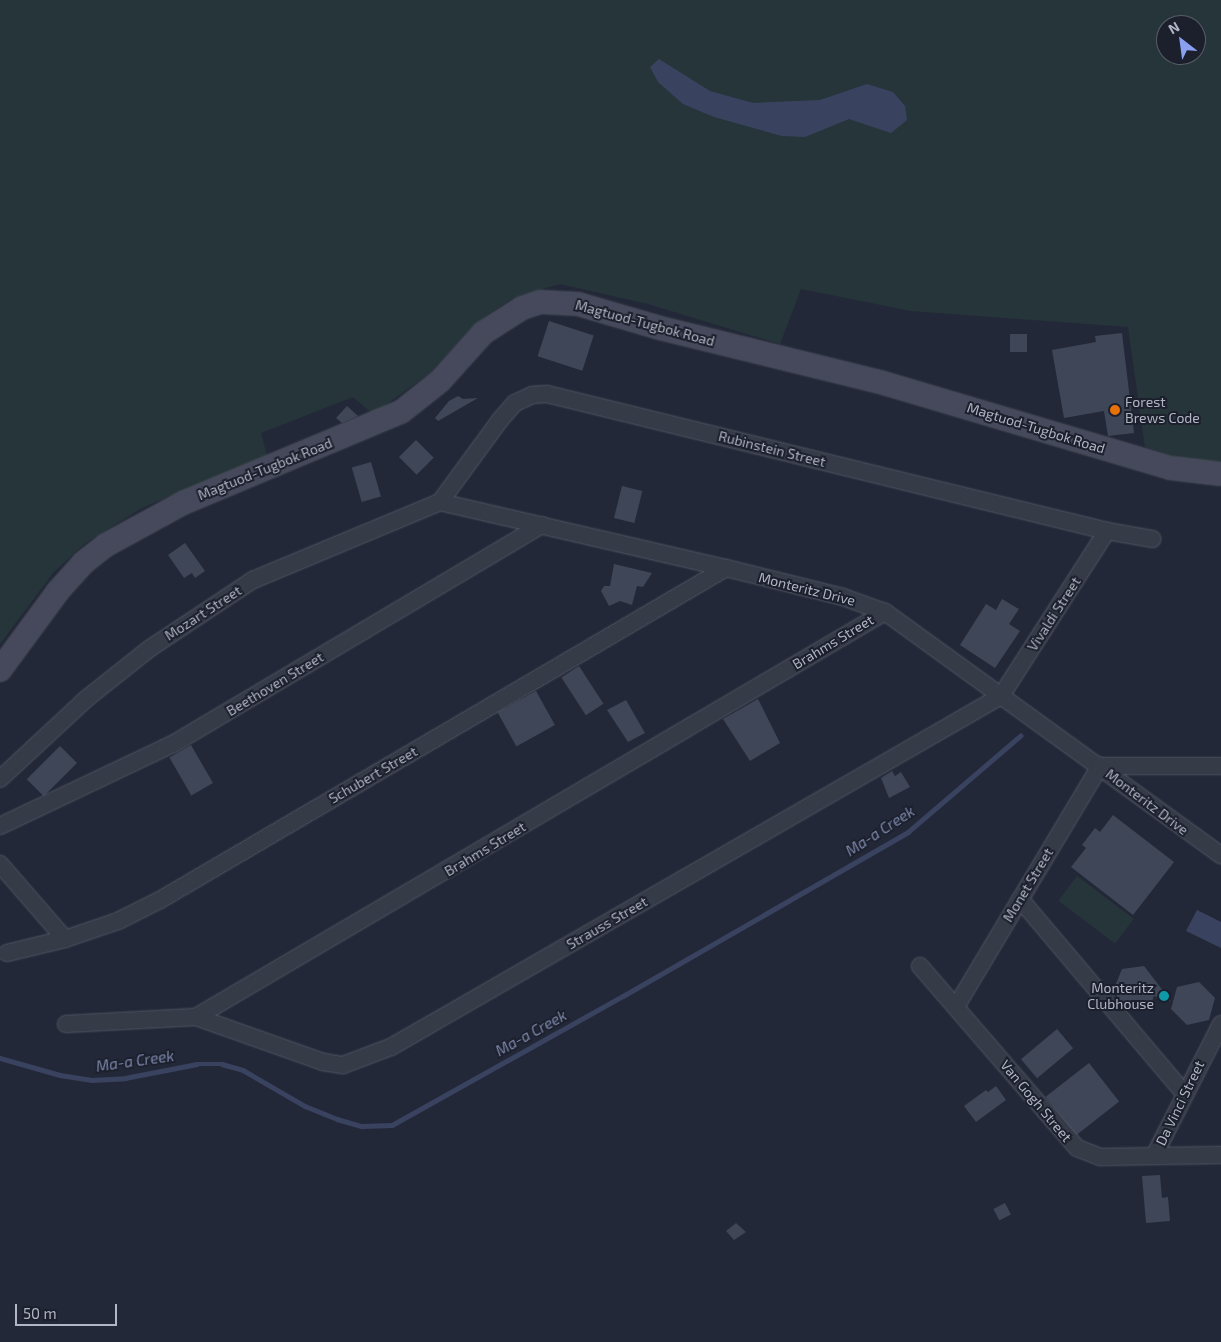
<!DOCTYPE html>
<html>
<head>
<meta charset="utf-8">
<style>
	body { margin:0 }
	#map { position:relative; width:1221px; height:1342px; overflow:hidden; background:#232838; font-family:"Exo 2",sans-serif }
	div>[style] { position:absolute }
	.green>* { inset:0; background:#26353a; transform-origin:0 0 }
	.water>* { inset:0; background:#394360 }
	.stream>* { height:4.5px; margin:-2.25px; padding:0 2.25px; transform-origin:2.25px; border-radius:2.25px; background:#394360 }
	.building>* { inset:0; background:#3f4657; transform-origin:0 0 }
	.roads { filter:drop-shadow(0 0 1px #515563) drop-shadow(0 0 1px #515563) }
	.minor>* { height:16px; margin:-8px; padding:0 8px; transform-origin:8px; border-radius:8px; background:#363b48 }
	.secondary>* { height:22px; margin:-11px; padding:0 11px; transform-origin:11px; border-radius:11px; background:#45495b }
	.dots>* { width:14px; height:14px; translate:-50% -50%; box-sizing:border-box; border:2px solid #1c202d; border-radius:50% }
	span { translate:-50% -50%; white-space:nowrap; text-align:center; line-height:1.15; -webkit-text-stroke:4px #1c202d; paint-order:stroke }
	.street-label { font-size:14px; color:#b1b5c4 }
	.poi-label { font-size:14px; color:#b1b5c4 }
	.left { translate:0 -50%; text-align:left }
	.right { translate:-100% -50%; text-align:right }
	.water-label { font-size:15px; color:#7c87aa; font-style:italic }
	.north { position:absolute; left:1156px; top:15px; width:50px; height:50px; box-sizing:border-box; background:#1c202d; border:1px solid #585c69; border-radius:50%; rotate:330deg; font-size:14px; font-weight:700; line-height:20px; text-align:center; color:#b1b5c4 }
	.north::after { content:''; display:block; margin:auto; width:18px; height:22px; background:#8ba0f0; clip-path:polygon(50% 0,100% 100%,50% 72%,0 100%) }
	.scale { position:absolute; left:15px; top:1304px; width:102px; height:22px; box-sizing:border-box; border:2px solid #b1b5c4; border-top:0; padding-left:6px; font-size:15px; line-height:18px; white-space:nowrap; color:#b1b5c4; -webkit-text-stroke:4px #1c202d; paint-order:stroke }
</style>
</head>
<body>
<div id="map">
	<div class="green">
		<div style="clip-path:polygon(evenodd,0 0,1221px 0,1221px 462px,1187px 460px,1145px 447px,1128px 327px,911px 311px,801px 289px,780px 344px,648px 304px,560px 284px,515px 297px,493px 311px,470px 329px,430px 373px,373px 414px,353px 397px,261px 433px,267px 455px,142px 508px,84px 544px,53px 573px,0 644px,0 0,1166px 25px,1196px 25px,1196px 55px,1166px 55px,1166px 25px)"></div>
		<div style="left:1077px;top:876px;width:71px;height:31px;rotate:37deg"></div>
	</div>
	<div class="water">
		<div style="clip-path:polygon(659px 59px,710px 91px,753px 103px,820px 100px,867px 84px,893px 92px,905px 106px,907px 120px,891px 133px,849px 119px,805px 137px,782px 136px,714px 117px,683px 104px,658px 82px,650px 67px)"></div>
		<div style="clip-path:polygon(1197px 910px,1221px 922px,1221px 948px,1186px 931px)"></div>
	</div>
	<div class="stream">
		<div style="left:0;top:1058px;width:62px;rotate:15.8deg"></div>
		<div style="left:60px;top:1075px;width:32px;rotate:9deg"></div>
		<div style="left:92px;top:1080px;width:33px;rotate:-3deg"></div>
		<div style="left:125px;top:1078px;width:73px;rotate:-11deg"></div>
		<div style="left:197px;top:1064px;width:25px"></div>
		<div style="left:222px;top:1064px;width:22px;rotate:16deg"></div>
		<div style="left:243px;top:1070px;width:72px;rotate:30.1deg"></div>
		<div style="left:305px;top:1106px;width:35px;rotate:22deg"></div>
		<div style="left:337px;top:1119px;width:26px;rotate:16deg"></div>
		<div style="left:362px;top:1126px;width:30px;rotate:-2deg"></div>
		<div style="left:392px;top:1125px;width:265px;rotate:-29.2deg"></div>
		<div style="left:623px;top:996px;width:329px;rotate:-29.9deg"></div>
		<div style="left:908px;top:832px;width:148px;rotate:-40.6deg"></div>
	</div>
	<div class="building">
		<div style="left:549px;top:321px;width:47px;height:37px;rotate:18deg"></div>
		<div style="clip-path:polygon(1122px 333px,1134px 433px,1108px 436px,1104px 411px,1064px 418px,1052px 350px,1096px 342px,1095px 336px)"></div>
		<div style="left:1010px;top:334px;width:17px;height:18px"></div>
		<div style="clip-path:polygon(458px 396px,463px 399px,478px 398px,438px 421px,435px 418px,449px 401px)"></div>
		<div style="clip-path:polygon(347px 406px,358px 416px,342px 423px,336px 418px)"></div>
		<div style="left:416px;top:440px;width:25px;height:24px;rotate:45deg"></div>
		<div style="left:371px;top:462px;width:36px;height:20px;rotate:74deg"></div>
		<div style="left:622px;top:486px;width:21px;height:33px;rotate:14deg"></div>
		<div style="clip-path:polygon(185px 543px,205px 571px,195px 578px,192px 573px,184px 578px,168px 555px)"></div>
		<div style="clip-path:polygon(614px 564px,652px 573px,643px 587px,637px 586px,632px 605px,620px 601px,609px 606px,601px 591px,604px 586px,610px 586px)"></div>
		<div style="clip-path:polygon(1002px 599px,1019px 609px,1009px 624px,1020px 631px,995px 668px,960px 645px,986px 604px,996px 610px)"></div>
		<div style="left:579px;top:666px;width:45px;height:21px;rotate:57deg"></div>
		<div style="left:536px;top:691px;width:39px;height:44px;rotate:61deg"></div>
		<div style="clip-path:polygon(758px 699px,780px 743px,750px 761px,723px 719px)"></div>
		<div style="clip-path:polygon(626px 700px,645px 733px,628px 742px,607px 710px)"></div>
		<div style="left:191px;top:745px;width:44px;height:25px;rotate:60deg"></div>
		<div style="left:60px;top:746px;width:24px;height:47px;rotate:45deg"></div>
		<div style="clip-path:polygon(892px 771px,895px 776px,901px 772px,910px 787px,889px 798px,881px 778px)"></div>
		<div style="clip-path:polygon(1113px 815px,1174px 862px,1133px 915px,1071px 867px,1086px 848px,1082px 845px,1095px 828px,1100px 832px)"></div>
		<div style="clip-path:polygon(1144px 966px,1171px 1001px,1154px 996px,1150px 1006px,1127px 1009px,1113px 991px,1122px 969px)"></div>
		<div style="clip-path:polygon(1199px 982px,1215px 998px,1209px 1020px,1187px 1025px,1171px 1009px,1177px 987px)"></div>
		<div style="left:1057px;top:1029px;width:25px;height:47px;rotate:50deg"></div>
		<div style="left:1089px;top:1063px;width:49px;height:55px;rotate:52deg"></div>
		<div style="clip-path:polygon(996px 1086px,1006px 1100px,976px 1122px,964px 1106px,986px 1090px,988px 1092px)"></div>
		<div style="clip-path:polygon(1160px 1175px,1162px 1198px,1168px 1197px,1170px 1221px,1146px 1223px,1142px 1176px)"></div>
		<div style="left:1005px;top:1203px;width:13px;height:13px;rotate:63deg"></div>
		<div style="clip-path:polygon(736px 1223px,746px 1232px,734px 1240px,726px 1231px)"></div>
	</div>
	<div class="roads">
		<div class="minor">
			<div style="left:440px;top:502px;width:294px;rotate:13deg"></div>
			<div style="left:726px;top:568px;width:121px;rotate:13.9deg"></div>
			<div style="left:843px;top:597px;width:45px;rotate:19.7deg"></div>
			<div style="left:885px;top:612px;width:415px;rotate:35.9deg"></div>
			<div style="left:440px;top:502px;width:102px;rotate:-53.8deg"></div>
			<div style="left:500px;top:420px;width:23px;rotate:-49deg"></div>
			<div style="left:515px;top:403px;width:19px;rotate:-25deg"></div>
			<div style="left:532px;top:395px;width:15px;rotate:-4deg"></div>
			<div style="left:547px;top:394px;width:577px;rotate:13.75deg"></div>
			<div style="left:1107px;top:531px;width:46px;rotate:10.1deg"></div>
			<div style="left:0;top:779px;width:117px;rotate:-42.9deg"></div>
			<div style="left:86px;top:699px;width:80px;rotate:-38.4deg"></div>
			<div style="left:149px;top:649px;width:125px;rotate:-33.6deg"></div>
			<div style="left:253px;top:580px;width:203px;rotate:-22.6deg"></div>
			<div style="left:0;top:826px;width:191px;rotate:-25.4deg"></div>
			<div style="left:173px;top:744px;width:429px;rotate:-30.7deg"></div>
			<div style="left:0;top:864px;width:99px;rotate:49.1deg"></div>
			<div style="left:1020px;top:899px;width:254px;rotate:49.8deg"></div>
			<div style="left:7px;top:953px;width:60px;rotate:-13.6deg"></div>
			<div style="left:65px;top:939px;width:56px;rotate:-18.8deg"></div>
			<div style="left:118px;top:921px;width:47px;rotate:-26.6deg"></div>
			<div style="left:160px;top:900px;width:656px;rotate:-30.39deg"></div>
			<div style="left:920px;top:966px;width:240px;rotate:49.2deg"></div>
			<div style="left:1077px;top:1148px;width:25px;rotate:21deg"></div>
			<div style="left:1100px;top:1157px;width:121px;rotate:-0.9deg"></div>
			<div style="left:957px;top:1005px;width:279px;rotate:-59.1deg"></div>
			<div style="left:1100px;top:766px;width:121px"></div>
			<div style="left:196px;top:1017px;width:135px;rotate:19.5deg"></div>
			<div style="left:323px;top:1062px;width:20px;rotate:9deg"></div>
			<div style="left:343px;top:1065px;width:51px;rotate:-20.6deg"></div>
			<div style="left:391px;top:1047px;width:704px;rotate:-29.92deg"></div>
			<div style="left:1001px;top:696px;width:196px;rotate:-57.3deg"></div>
			<div style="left:66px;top:1024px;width:130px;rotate:-3.1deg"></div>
			<div style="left:196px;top:1017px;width:799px;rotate:-30.45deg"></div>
			<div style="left:1154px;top:1156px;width:148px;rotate:-63.1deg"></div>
		</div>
		<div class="secondary">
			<div style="left:0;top:670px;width:99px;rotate:-53.6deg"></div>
			<div style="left:59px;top:590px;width:36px;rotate:-48deg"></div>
			<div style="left:83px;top:563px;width:29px;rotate:-38deg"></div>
			<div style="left:106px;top:545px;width:88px;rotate:-28.6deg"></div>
			<div style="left:183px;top:503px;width:236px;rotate:-22.7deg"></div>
			<div style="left:401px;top:412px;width:50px;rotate:-38.5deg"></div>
			<div style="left:440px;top:381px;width:64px;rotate:-48.1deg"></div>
			<div style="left:483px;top:333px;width:46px;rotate:-32.7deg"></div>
			<div style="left:522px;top:308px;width:20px;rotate:-18deg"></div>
			<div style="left:541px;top:302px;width:37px;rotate:3deg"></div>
			<div style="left:578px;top:304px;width:85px;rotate:16.3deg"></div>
			<div style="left:660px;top:328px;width:227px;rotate:13.8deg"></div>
			<div style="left:880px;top:382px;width:302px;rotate:16.5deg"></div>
			<div style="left:1170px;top:468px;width:51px;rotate:6.7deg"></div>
		</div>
	</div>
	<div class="dots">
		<div style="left:1115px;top:410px;background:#e8710a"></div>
		<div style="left:1164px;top:996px;background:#0f9aa8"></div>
	</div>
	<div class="street-label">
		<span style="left:645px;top:323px;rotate:15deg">Magtuod-Tugbok Road</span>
		<span style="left:1036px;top:428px;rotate:17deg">Magtuod-Tugbok Road</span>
		<span style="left:772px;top:449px;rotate:14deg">Rubinstein Street</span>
		<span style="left:265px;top:469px;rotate:-22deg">Magtuod-Tugbok Road</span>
		<span style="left:807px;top:589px;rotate:14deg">Monteritz Drive</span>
		<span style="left:203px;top:613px;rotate:-33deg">Mozart Street</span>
		<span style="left:1054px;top:614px;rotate:-57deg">Vivaldi Street</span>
		<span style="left:833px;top:642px;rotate:-31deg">Brahms Street</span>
		<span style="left:275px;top:684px;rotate:-31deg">Beethoven Street</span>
		<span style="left:373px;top:775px;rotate:-30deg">Schubert Street</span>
		<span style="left:1147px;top:802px;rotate:37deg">Monteritz Drive</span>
		<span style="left:485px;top:849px;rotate:-31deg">Brahms Street</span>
		<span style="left:1028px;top:885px;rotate:-59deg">Monet Street</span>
		<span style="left:607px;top:923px;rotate:-30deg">Strauss Street</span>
		<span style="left:1036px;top:1101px;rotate:50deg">Van Gogh Street</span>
		<span style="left:1180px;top:1103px;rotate:-64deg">Da Vinci Street</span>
	</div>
	<div class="poi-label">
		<span class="left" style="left:1125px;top:410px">Forest<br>Brews Code</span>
		<span class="right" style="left:1154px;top:996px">Monteritz<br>Clubhouse</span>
	</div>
	<div class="water-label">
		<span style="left:880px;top:831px;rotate:-33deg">Ma-a Creek</span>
		<span style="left:531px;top:1033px;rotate:-29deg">Ma-a Creek</span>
		<span style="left:135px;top:1061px;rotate:-8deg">Ma-a Creek</span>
	</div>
	<div class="north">N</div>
	<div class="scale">50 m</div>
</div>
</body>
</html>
